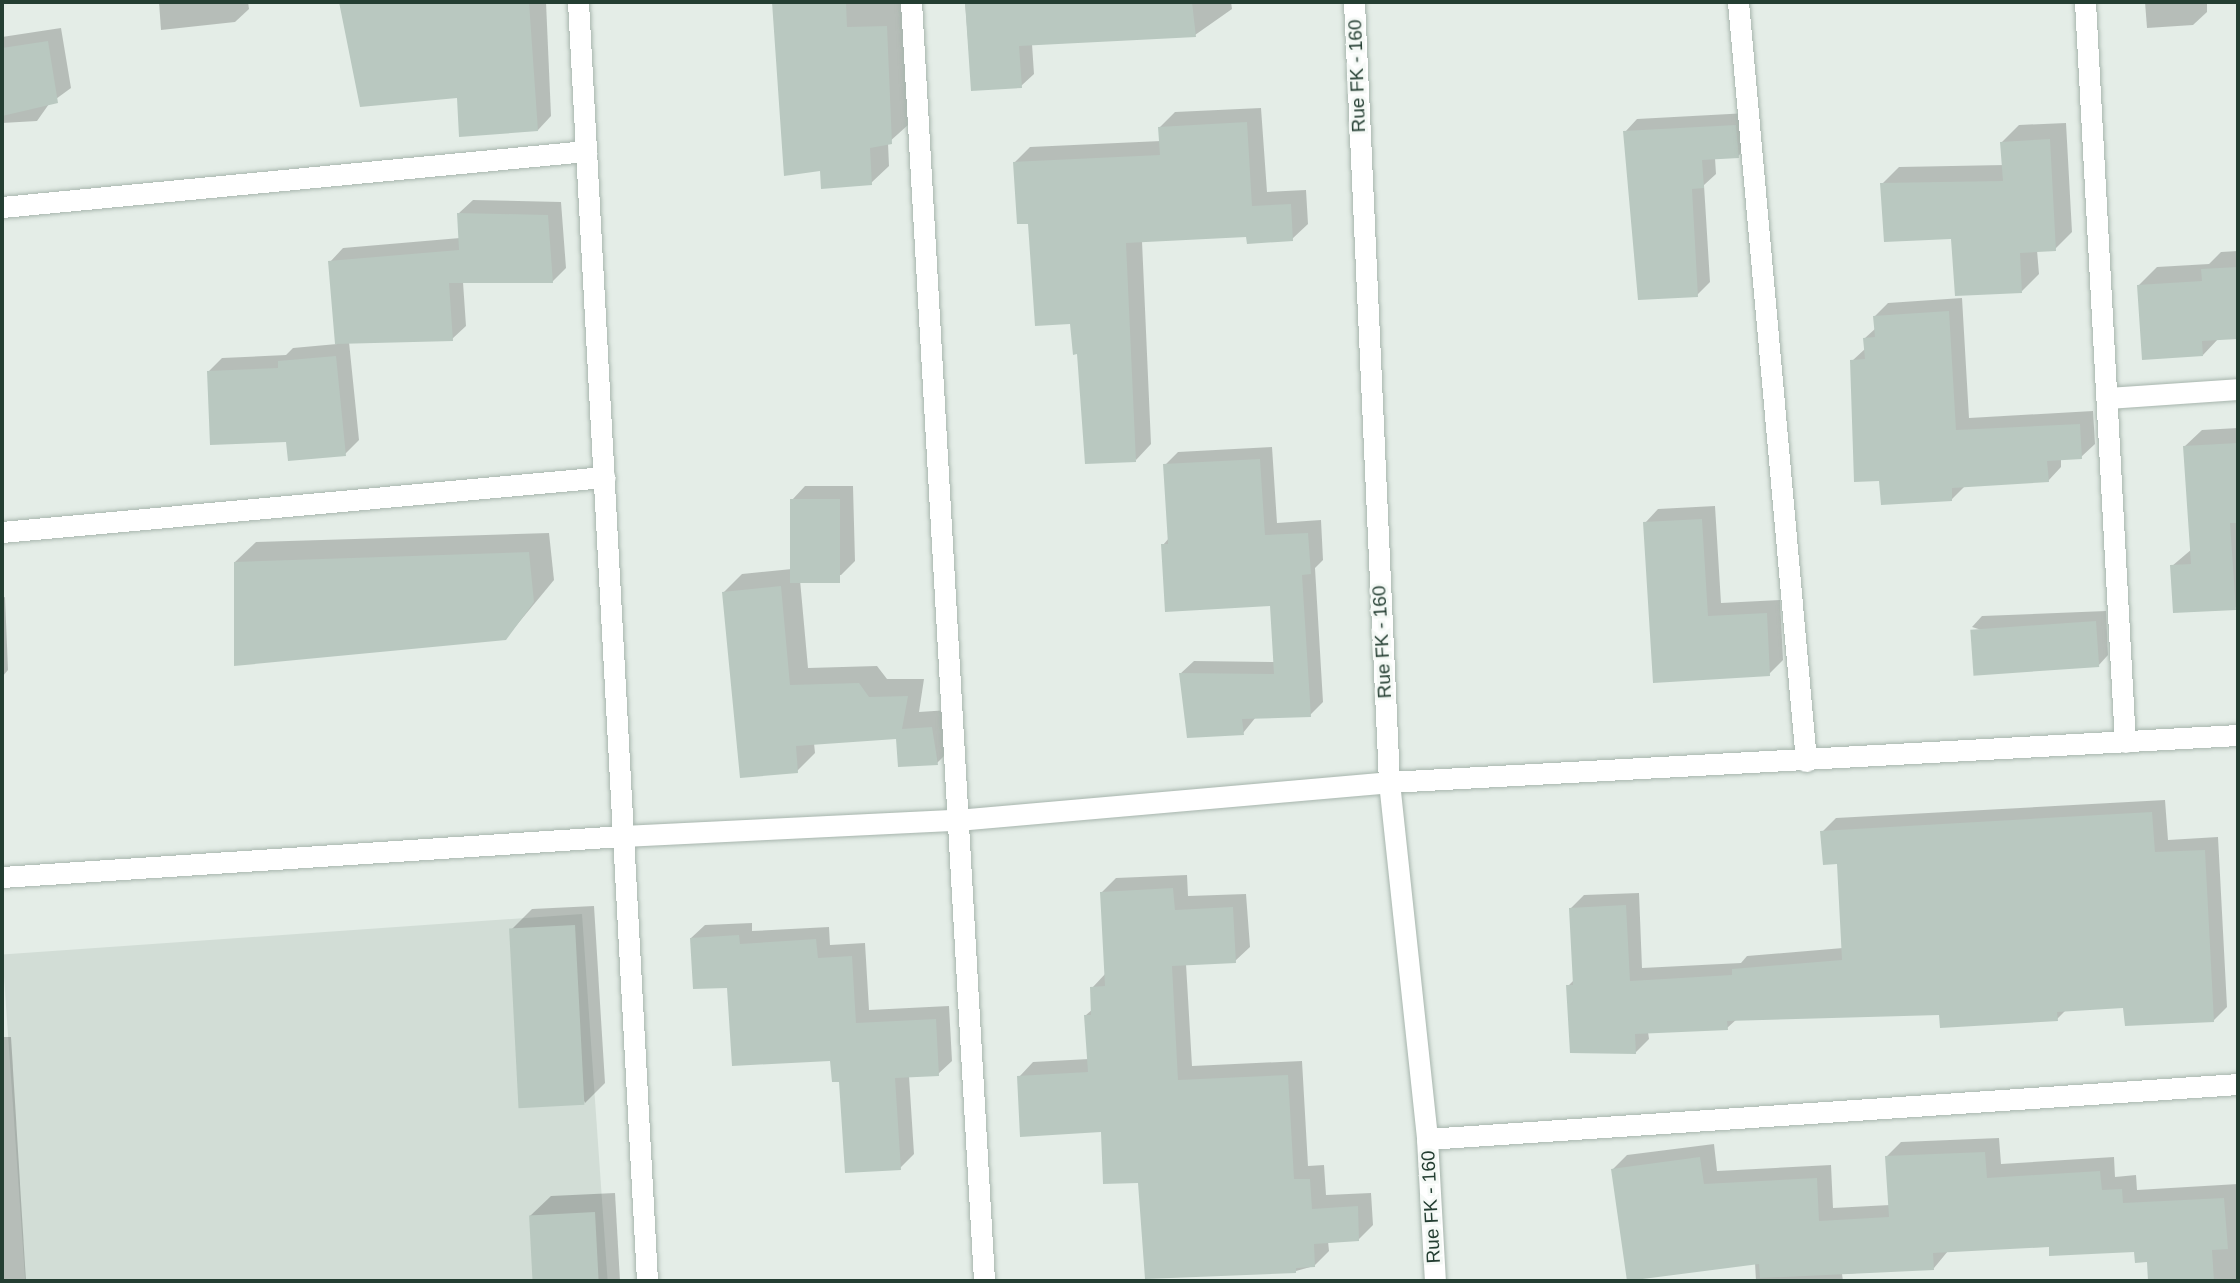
<!DOCTYPE html>
<html>
<head>
<meta charset="utf-8">
<style>
	body { margin:0 }
	#map { position:relative; width:2240px; height:1283px; overflow:hidden; background:#e4ede7; font-family:Helvetica,sans-serif }
	div>[style] { position:absolute }
	.built>* { inset:0; background:#d2ddd6; transform-origin:0 0 }
	.shadow>* { inset:0; background:#0003 }
	.building>* { inset:0; background:#b9c8c0; transform-origin:0 0 }
	.roads { filter:drop-shadow(0 0 2px #a7b5ad) drop-shadow(0 0 2px #a7b5ad) }
	.minor>* { height:21px; margin:-10.5px; padding:0 10.5px; transform-origin:10.5px; border-radius:10.5px; background:#fff }
	span { translate:-50% -50%; white-space:nowrap; text-align:center; line-height:1.15; -webkit-text-stroke:6px #f5f9f6; paint-order:stroke }
	.street-label { font-size:19px; color:#243e32 }
	.frame { position:absolute; inset:0; border:4px solid #243e32; pointer-events:none }
</style>
</head>
<body>
<div id="map">
	<div class="built">
		<div style="left:582px;top:914px;width:368px;height:581px;rotate:86deg"></div>
	</div>
	<div class="shadow">
		<div style="clip-path:polygon(159px 2px,248px 2px,249px 9px,235px 22px,161px 30px)"></div>
		<div style="clip-path:polygon(354px 2px,546px 2px,551px 116px,538px 130px,458px 96px,357px 32px)"></div>
		<div style="clip-path:polygon(773px 2px,903px 2px,908px 125px,888px 143px,889px 166px,871px 183px,822px 169px,786px 174px)"></div>
		<div style="clip-path:polygon(965px 2px,1231px 2px,1232px 9px,1195px 35px,1032px 44px,1034px 74px,1021px 86px,972px 89px)"></div>
		<div style="clip-path:polygon(2145px 2px,2207px 2px,2207px 12px,2193px 25px,2147px 28px)"></div>
		<div style="clip-path:polygon(61px 28px,71px 88px,49px 104px,37px 121px,2px 123px,2px 37px)"></div>
		<div style="clip-path:polygon(1261px 108px,1267px 192px,1306px 190px,1308px 224px,1292px 239px,1248px 235px,1142px 241px,1151px 444px,1136px 460px,1079px 353px,1072px 322px,1030px 222px,1014px 163px,1030px 147px,1161px 141px,1160px 127px,1175px 112px)"></div>
		<div style="clip-path:polygon(1748px 113px,1751px 144px,1738px 156px,1715px 158px,1716px 174px,1704px 185px,1710px 282px,1697px 295px,1625px 132px,1637px 119px)"></div>
		<div style="clip-path:polygon(2066px 123px,2072px 232px,2055px 249px,2037px 250px,2039px 274px,2022px 291px,1882px 184px,1899px 167px,2004px 165px,2002px 142px,2019px 125px)"></div>
		<div style="clip-path:polygon(473px 200px,561px 202px,566px 268px,552px 282px,463px 282px,466px 326px,452px 339px,349px 342px,359px 440px,345px 454px,287px 440px,209px 371px,222px 358px,286px 355px,293px 348px,337px 344px,330px 262px,343px 248px,460px 238px,459px 213px)"></div>
		<div style="clip-path:polygon(2238px 251px,2238px 337px,2219px 338px,2203px 355px,2139px 285px,2157px 267px,2209px 264px,2221px 252px)"></div>
		<div style="clip-path:polygon(1962px 298px,1969px 418px,2093px 411px,2095px 444px,2081px 457px,2061px 458px,2061px 467px,2048px 481px,1966px 485px,1952px 499px,1881px 479px,1852px 361px,1866px 348px,1865px 338px,1876px 328px,1875px 316px,1888px 303px)"></div>
		<div style="clip-path:polygon(2238px 428px,2238px 605px,2235px 608px,2172px 566px,2192px 549px,2184px 447px,2202px 430px)"></div>
		<div style="clip-path:polygon(1272px 447px,1277px 523px,1321px 520px,1323px 560px,1315px 568px,1323px 702px,1310px 715px,1256px 717px,1243px 733px,1180px 674px,1194px 661px,1275px 662px,1272px 604px,1163px 545px,1169px 538px,1165px 465px,1178px 452px)"></div>
		<div style="clip-path:polygon(805px 486px,853px 486px,855px 561px,841px 575px,800px 580px,808px 668px,877px 666px,887px 679px,924px 679px,919px 712px,949px 710px,955px 745px,937px 763px,897px 737px,814px 743px,815px 753px,797px 771px,724px 592px,742px 574px,792px 569px,792px 500px)"></div>
		<div style="clip-path:polygon(1715px 506px,1721px 603px,1780px 600px,1783px 660px,1769px 674px,1655px 681px,1645px 523px,1658px 509px)"></div>
		<div style="clip-path:polygon(549px 533px,554px 580px,506px 638px,235px 562px,256px 542px)"></div>
		<div style="clip-path:polygon(5px 597px,8px 670px,2px 677px,2px 598px)"></div>
		<div style="clip-path:polygon(2106px 611px,2108px 655px,2098px 666px,1972px 627px,1982px 616px)"></div>
		<div style="clip-path:polygon(2165px 800px,2168px 840px,2218px 837px,2227px 1007px,2213px 1021px,2125px 1006px,2067px 1009px,2057px 1019px,1941px 1013px,1737px 1019px,1727px 1028px,1648px 1032px,1649px 1039px,1635px 1053px,1568px 986px,1575px 979px,1570px 909px,1584px 895px,1639px 893px,1642px 968px,1741px 963px,1747px 956px,1843px 948px,1838px 862px,1822px 832px,1836px 818px)"></div>
		<div style="clip-path:polygon(1187px 875px,1188px 896px,1246px 894px,1250px 947px,1235px 961px,1186px 964px,1192px 1066px,1302px 1061px,1308px 1166px,1324px 1165px,1326px 1195px,1371px 1193px,1373px 1225px,1359px 1239px,1328px 1241px,1329px 1251px,1314px 1266px,1296px 1271px,1140px 1181px,1102px 1130px,1019px 1077px,1033px 1062px,1089px 1059px,1086px 1015px,1093px 1009px,1092px 988px,1106px 973px,1102px 892px,1116px 878px)"></div>
		<div style="clip-path:polygon(594px 906px,605px 1083px,585px 1103px,511px 930px,532px 909px)"></div>
		<div style="clip-path:polygon(752px 923px,752px 931px,829px 927px,830px 945px,865px 943px,869px 1010px,949px 1006px,952px 1061px,938px 1074px,909px 1076px,914px 1154px,900px 1168px,832px 1059px,728px 986px,691px 938px,705px 925px)"></div>
		<div style="clip-path:polygon(2px 1037px,11px 1037px,26px 1281px,2px 1281px)"></div>
		<div style="clip-path:polygon(1999px 1138px,2001px 1164px,2114px 1157px,2115px 1177px,2136px 1175px,2137px 1190px,2238px 1184px,2238px 1281px,2150px 1281px,2149px 1260px,2136px 1250px,2050px 1245px,1948px 1251px,1934px 1268px,1842px 1274px,1843px 1281px,1756px 1281px,1755px 1263px,1613px 1169px,1627px 1155px,1714px 1144px,1717px 1171px,1831px 1165px,1833px 1208px,1890px 1205px,1887px 1156px,1901px 1142px)"></div>
		<div style="clip-path:polygon(615px 1193px,620px 1281px,534px 1281px,530px 1216px,551px 1196px)"></div>
	</div>
	<div class="building">
		<div style="clip-path:polygon(339px 2px,529px 2px,538px 131px,459px 137px,457px 98px,360px 107px)"></div>
		<div style="clip-path:polygon(772px 2px,846px 2px,847px 27px,887px 26px,892px 144px,870px 148px,872px 185px,821px 189px,820px 171px,784px 176px)"></div>
		<div style="clip-path:polygon(965px 2px,1192px 2px,1196px 37px,1019px 46px,1022px 88px,971px 91px)"></div>
		<div style="clip-path:polygon(48px 41px,58px 103px,2px 116px,2px 48px)"></div>
		<div style="clip-path:polygon(1247px 122px,1252px 206px,1291px 204px,1293px 241px,1247px 244px,1246px 237px,1126px 243px,1136px 462px,1085px 464px,1077px 354px,1073px 355px,1070px 324px,1035px 326px,1028px 224px,1017px 224px,1013px 162px,1160px 155px,1158px 127px)"></div>
		<div style="clip-path:polygon(1736px 125px,1739px 158px,1702px 160px,1704px 188px,1692px 189px,1698px 297px,1638px 300px,1623px 131px)"></div>
		<div style="clip-path:polygon(2050px 139px,2056px 251px,2020px 253px,2022px 293px,1955px 296px,1951px 239px,1884px 242px,1880px 183px,2003px 181px,2000px 142px)"></div>
		<div style="clip-path:polygon(457px 213px,548px 215px,553px 283px,449px 283px,453px 341px,335px 344px,328px 261px,459px 250px)"></div>
		<div style="clip-path:polygon(2238px 267px,2238px 339px,2202px 341px,2203px 356px,2142px 360px,2137px 285px,2202px 281px,2201px 269px)"></div>
		<div style="clip-path:polygon(1949px 311px,1956px 430px,2080px 424px,2082px 459px,2047px 461px,2049px 482px,1952px 488px,1952px 501px,1881px 505px,1879px 481px,1854px 482px,1850px 360px,1865px 359px,1863px 338px,1875px 337px,1873px 316px)"></div>
		<div style="clip-path:polygon(336px 356px,346px 456px,288px 461px,286px 442px,210px 445px,207px 371px,278px 368px,278px 361px)"></div>
		<div style="clip-path:polygon(2238px 443px,2238px 523px,2230px 523px,2236px 610px,2173px 613px,2170px 565px,2191px 564px,2183px 446px)"></div>
		<div style="clip-path:polygon(1260px 459px,1265px 535px,1308px 533px,1311px 574px,1302px 575px,1311px 717px,1242px 719px,1244px 735px,1187px 738px,1179px 673px,1274px 674px,1270px 606px,1165px 612px,1161px 544px,1168px 544px,1163px 464px)"></div>
		<div style="left:790px;top:499px;width:50px;height:84px"></div>
		<div style="clip-path:polygon(1702px 519px,1708px 616px,1767px 613px,1770px 676px,1653px 683px,1643px 522px)"></div>
		<div style="clip-path:polygon(529px 552px,534px 602px,506px 640px,234px 666px,234px 562px)"></div>
		<div style="clip-path:polygon(781px 586px,790px 685px,859px 683px,869px 697px,908px 696px,902px 729px,932px 727px,938px 765px,898px 767px,896px 739px,796px 746px,798px 773px,740px 778px,722px 592px)"></div>
		<div style="left:2096px;top:621px;width:46px;height:126px;rotate:86deg"></div>
		<div style="clip-path:polygon(2152px 812px,2155px 852px,2205px 850px,2214px 1022px,2125px 1026px,2123px 1008px,2057px 1012px,2058px 1021px,1940px 1028px,1939px 1015px,1727px 1021px,1728px 1030px,1635px 1034px,1636px 1054px,1570px 1053px,1566px 985px,1573px 985px,1569px 908px,1626px 905px,1630px 981px,1732px 975px,1732px 969px,1842px 960px,1837px 864px,1823px 865px,1820px 831px)"></div>
		<div style="clip-path:polygon(1173px 888px,1175px 910px,1233px 907px,1236px 963px,1172px 966px,1178px 1080px,1288px 1075px,1294px 1179px,1310px 1179px,1312px 1209px,1358px 1206px,1359px 1241px,1314px 1244px,1315px 1267px,1296px 1268px,1296px 1273px,1145px 1279px,1138px 1183px,1103px 1184px,1101px 1132px,1020px 1137px,1017px 1076px,1088px 1072px,1084px 1015px,1091px 1015px,1090px 987px,1105px 986px,1100px 892px)"></div>
		<div style="left:575px;top:925px;width:180px;height:66px;rotate:87deg"></div>
		<div style="clip-path:polygon(739px 935px,740px 944px,816px 939px,818px 958px,852px 956px,856px 1023px,936px 1019px,939px 1076px,895px 1078px,901px 1170px,845px 1173px,839px 1082px,832px 1082px,830px 1061px,732px 1066px,727px 988px,693px 989px,690px 938px)"></div>
		<div style="clip-path:polygon(1985px 1152px,1987px 1178px,2100px 1171px,2102px 1190px,2122px 1189px,2123px 1203px,2224px 1198px,2228px 1249px,2212px 1250px,2214px 1281px,2148px 1281px,2147px 1262px,2135px 1263px,2134px 1252px,2049px 1256px,2049px 1247px,1933px 1253px,1934px 1270px,1760px 1278px,1759px 1264px,1627px 1281px,1611px 1169px,1700px 1157px,1704px 1184px,1817px 1178px,1819px 1221px,1889px 1217px,1885px 1156px)"></div>
		<div style="left:595px;top:1212px;width:69px;height:66px;rotate:87deg"></div>
	</div>
	<div class="roads">
		<div class="minor">
			<div style="left:578px;top:2px;width:1281px;rotate:86.91deg"></div>
			<div style="left:911px;top:2px;width:1281px;rotate:86.73deg"></div>
			<div style="left:1354px;top:2px;width:781px;rotate:87.43deg"></div>
			<div style="left:1389px;top:782px;width:359px;rotate:83.9deg"></div>
			<div style="left:1427px;top:1139px;width:142px;rotate:86.8deg"></div>
			<div style="left:1738px;top:2px;width:762px;rotate:84.88deg"></div>
			<div style="left:2085px;top:2px;width:741px;rotate:86.91deg"></div>
			<div style="left:2px;top:207px;width:587px;rotate:-5.48deg"></div>
			<div style="left:2107px;top:398px;width:131px;rotate:-3.9deg"></div>
			<div style="left:2px;top:532px;width:605px;rotate:-5.22deg"></div>
			<div style="left:2px;top:877px;width:622px;rotate:-3.78deg"></div>
			<div style="left:623px;top:836px;width:333px;rotate:-2.8deg"></div>
			<div style="left:956px;top:820px;width:435px;rotate:-5deg"></div>
			<div style="left:1389px;top:782px;width:850px;rotate:-3.17deg"></div>
			<div style="left:1427px;top:1139px;width:813px;rotate:-3.88deg"></div>
		</div>
	</div>
	<div class="street-label">
		<span style="left:1357px;top:76px;rotate:-92deg">Rue FK - 160</span>
		<span style="left:1382px;top:642px;rotate:-93deg">Rue FK - 160</span>
		<span style="left:1431px;top:1207px;rotate:-93deg">Rue FK - 160</span>
	</div>
	<div class="frame"></div>
</div>
</body>
</html>
